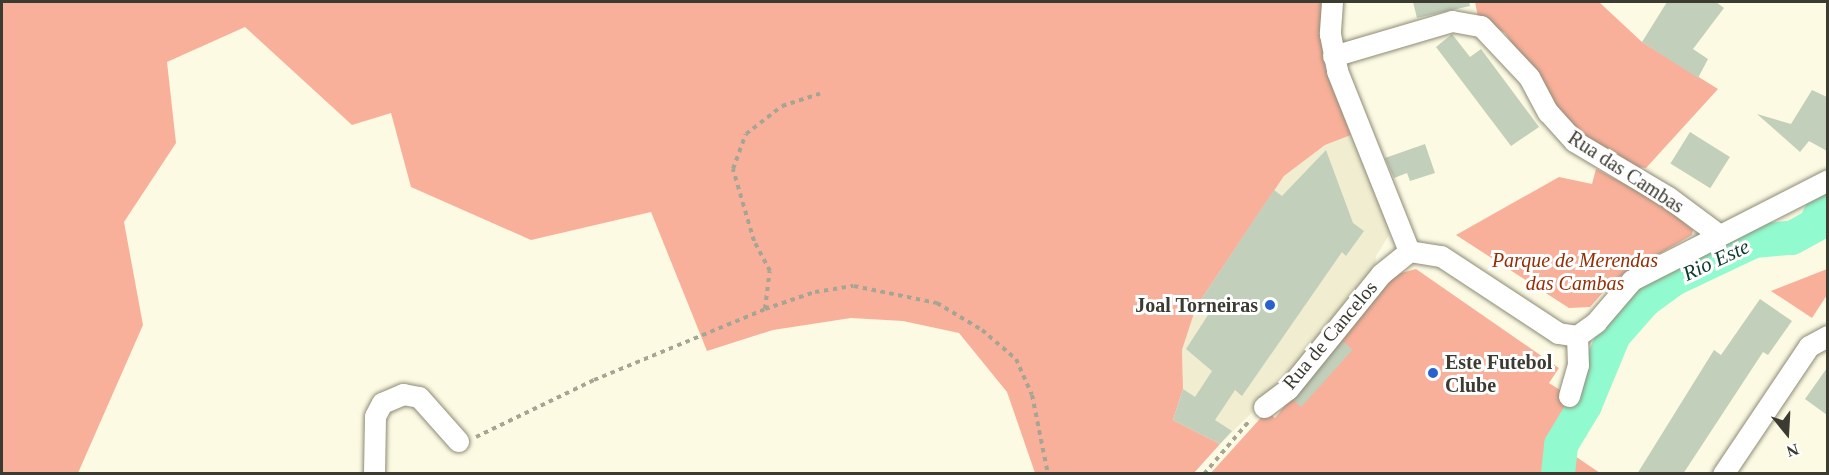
<!DOCTYPE html>
<html>
<head>
<meta charset="utf-8">
<style>
	body { margin:0 }
	#map { position:relative; width:1829px; height:475px; overflow:hidden; background:#fcfae3; font-family:"Times New Roman",serif }
	div>[style] { position:absolute }
	.built>* { inset:0; background:#f1edd0 }
	.green>* { inset:0; background:#f9b09a }
	.river>* { height:34px; margin:-17px; padding:0 17px; transform-origin:17px; border-radius:17px; background:#91facf }
	.building>* { inset:0; background:#c2cfbb; transform-origin:0 0 }
	.path>* { height:4px; margin-top:-2px; transform-origin:0; background:repeating-linear-gradient(90deg,#a6a594 0 4.5px,transparent 0 9px) }
	.roads { filter:drop-shadow(0 0 2px #8d8b76) drop-shadow(0 0 2px #8d8b76) }
	.minor>* { height:21px; margin:-10.5px; padding:0 10.5px; transform-origin:10.5px; border-radius:10.5px; background:#fff }
	.dots>* { width:16px; height:16px; translate:-50% -50%; box-sizing:border-box; border:3px solid #fff; border-radius:50% }
	span { translate:-50% -50%; white-space:nowrap; text-align:center; line-height:1.15; -webkit-text-stroke:6px #fff; paint-order:stroke }
	.street-label { font-size:20px; color:#3c3b32 }
	.park-label { font-size:20px; color:#952e05; font-style:italic }
	.poi-label { font-size:20px; color:#3c3b32; font-weight:700 }
	.right { translate:-100% -50%; text-align:right }
	.left { translate:0 -50%; text-align:left }
	.water-label { font-size:21px; color:#0c3b2b; font-style:italic }
	.frame { position:absolute; inset:0; border:3px solid #3c3b32; pointer-events:none }
	.north { position:absolute; left:1757px; top:403px; width:60px; height:60px; -webkit-text-stroke:4px #fff; paint-order:stroke; rotate:162deg; font-size:16px; font-weight:700; line-height:24px; text-align:center; color:#3c3b32 }
	.north::after { content:''; display:block; margin:auto; width:21px; height:27px; background:#3c3b32; clip-path:polygon(50% 0,100% 100%,50% 72%,0 100%) }
</style>
</head>
<body>
<div id="map">
	<div class="built">
		<div style="clip-path:polygon(1351px 135px,1388px 220px,1389px 235px,1376px 256px,1375px 268px,1289px 376px,1220px 444px,1173px 420px,1183px 389px,1182px 350px,1196px 307px,1284px 176px,1325px 145px)"></div>
	</div>
	<div class="green">
		<div style="clip-path:polygon(2px 2px,1325px 2px,1333px 89px,1351px 135px,1325px 145px,1284px 176px,1196px 307px,1182px 350px,1183px 389px,1173px 420px,1220px 444px,1194px 473px,1035px 473px,1007px 392px,959px 333px,903px 321px,851px 318px,773px 330px,707px 351px,651px 212px,531px 240px,411px 187px,391px 113px,352px 125px,245px 27px,167px 62px,176px 143px,124px 222px,143px 325px,78px 473px,2px 473px)"></div>
		<div style="clip-path:polygon(1475px 2px,1599px 2px,1642px 42px,1718px 89px,1646px 168px,1636px 167px,1582px 141px,1505px 33px,1478px 17px)"></div>
		<div style="clip-path:polygon(1596px 169px,1659px 202px,1693px 230px,1692px 235px,1614px 280px,1590px 307px,1569px 308px,1456px 235px,1559px 177px,1592px 184px)"></div>
		<div style="clip-path:polygon(1416px 269px,1559px 368px,1549px 383px,1579px 402px,1555px 444px,1552px 473px,1210px 474px,1267px 411px,1275px 418px,1390px 276px)"></div>
		<div style="clip-path:polygon(1827px 269px,1827px 295px,1812px 318px,1771px 291px)"></div>
		<div style="clip-path:polygon(1566px 450px,1600px 473px,1564px 473px)"></div>
	</div>
	<div class="river">
		<div style="left:1558px;top:474px;width:29px;rotate:-84deg"></div>
		<div style="left:1561px;top:445px;width:47px;rotate:-59deg"></div>
		<div style="left:1585px;top:405px;width:76px;rotate:-67.5deg"></div>
		<div style="left:1614px;top:335px;width:47px;rotate:-48.5deg"></div>
		<div style="left:1645px;top:300px;width:36px;rotate:-36deg"></div>
		<div style="left:1674px;top:279px;width:89px;rotate:-25.4deg"></div>
		<div style="left:1754px;top:241px;width:38px;rotate:-5deg"></div>
		<div style="left:1792px;top:238px;width:26px;rotate:-29deg"></div>
		<div style="left:1815px;top:225px;width:30px;rotate:-64deg"></div>
	</div>
	<div class="building">
		<div style="clip-path:polygon(1413px 2px,1469px 2px,1470px 6px,1417px 18px)"></div>
		<div style="clip-path:polygon(1667px 2px,1716px 2px,1724px 8px,1693px 49px,1708px 59px,1698px 78px,1642px 42px)"></div>
		<div style="clip-path:polygon(1452px 34px,1470px 57px,1481px 49px,1539px 127px,1511px 146px,1436px 47px)"></div>
		<div style="clip-path:polygon(1812px 90px,1827px 97px,1827px 151px,1809px 141px,1800px 152px,1757px 114px,1791px 124px)"></div>
		<div style="left:1690px;top:132px;width:47px;height:37px;rotate:32deg"></div>
		<div style="clip-path:polygon(1425px 144px,1435px 173px,1410px 181px,1407px 173px,1394px 178px,1385px 158px)"></div>
		<div style="clip-path:polygon(1326px 150px,1353px 223px,1364px 231px,1346px 256px,1342px 252px,1242px 396px,1235px 390px,1215px 420px,1232px 431px,1220px 444px,1173px 420px,1183px 389px,1195px 397px,1212px 371px,1186px 349px,1208px 315px,1196px 307px,1274px 190px,1282px 196px)"></div>
		<div style="clip-path:polygon(1760px 299px,1792px 321px,1768px 355px,1763px 352px,1683px 474px,1637px 474px,1714px 350px,1721px 355px)"></div>
		<div style="left:1343px;top:341px;width:13px;height:77px;rotate:42deg"></div>
		<div style="clip-path:polygon(1827px 368px,1827px 415px,1805px 399px)"></div>
	</div>
	<div class="path">
		<div style="left:765px;top:309px;width:53px;rotate:-18.8deg"></div>
		<div style="left:815px;top:292px;width:39px;rotate:-9deg"></div>
		<div style="left:854px;top:286px;width:85px;rotate:11.6deg"></div>
		<div style="left:937px;top:303px;width:52px;rotate:31deg"></div>
		<div style="left:982px;top:330px;width:45px;rotate:40.5deg"></div>
		<div style="left:1016px;top:359px;width:39px;rotate:66deg"></div>
		<div style="left:1032px;top:395px;width:81px;rotate:78.6deg"></div>
		<div style="left:476px;top:437px;width:131px;rotate:-25.8deg"></div>
		<div style="left:594px;top:380px;width:185px;rotate:-22.5deg"></div>
		<div style="left:765px;top:309px;width:38px;rotate:-83deg"></div>
		<div style="left:770px;top:271px;width:34px;rotate:-118deg"></div>
		<div style="left:754px;top:241px;width:75px;rotate:-106.3deg"></div>
		<div style="left:733px;top:169px;width:37px;rotate:-70deg"></div>
		<div style="left:746px;top:134px;width:46px;rotate:-37.9deg"></div>
		<div style="left:782px;top:106px;width:40px;rotate:-18deg"></div>
		<div style="left:1204px;top:474px;width:71px;rotate:-49.6deg"></div>
	</div>
	<div class="roads">
		<div class="minor">
			<div style="left:1332px;top:2px;width:32px;rotate:94deg"></div>
			<div style="left:1330px;top:34px;width:38px;rotate:79deg"></div>
			<div style="left:1337px;top:71px;width:194px;rotate:68.2deg"></div>
			<div style="left:1333px;top:56px;width:124px;rotate:-16.4deg"></div>
			<div style="left:1452px;top:21px;width:29px;rotate:10deg"></div>
			<div style="left:1481px;top:26px;width:70px;rotate:46.7deg"></div>
			<div style="left:1529px;top:77px;width:40px;rotate:62deg"></div>
			<div style="left:1548px;top:112px;width:39px;rotate:48deg"></div>
			<div style="left:1574px;top:141px;width:109px;rotate:30.8deg"></div>
			<div style="left:1668px;top:197px;width:62px;rotate:36.5deg"></div>
			<div style="left:1569px;top:396px;width:32px;rotate:-74deg"></div>
			<div style="left:1578px;top:365px;width:29px;rotate:-92deg"></div>
			<div style="left:1264px;top:407px;width:30px;rotate:-37deg"></div>
			<div style="left:1288px;top:389px;width:148px;rotate:-51deg"></div>
			<div style="left:1381px;top:274px;width:36px;rotate:-39deg"></div>
			<div style="left:1409px;top:251px;width:32px;rotate:9deg"></div>
			<div style="left:1441px;top:256px;width:140px;rotate:33.3deg"></div>
			<div style="left:1558px;top:333px;width:19px;rotate:9deg"></div>
			<div style="left:1577px;top:336px;width:24px;rotate:-36deg"></div>
			<div style="left:1596px;top:322px;width:55px;rotate:-49.4deg"></div>
			<div style="left:1632px;top:280px;width:220px;rotate:-27deg"></div>
			<div style="left:374px;top:474px;width:58px;rotate:-89deg"></div>
			<div style="left:375px;top:416px;width:15px;rotate:-62deg"></div>
			<div style="left:382px;top:403px;width:23px;rotate:-23deg"></div>
			<div style="left:403px;top:394px;width:16px;rotate:11deg"></div>
			<div style="left:419px;top:397px;width:59px;rotate:48.4deg"></div>
			<div style="left:1723px;top:474px;width:154px;rotate:-56.1deg"></div>
			<div style="left:1809px;top:346px;width:21px;rotate:-28deg"></div>
		</div>
	</div>
	<div class="dots">
		<div style="left:1270px;top:305px;background:#2962cf"></div>
		<div style="left:1433px;top:373px;background:#2962cf"></div>
	</div>
	<div class="street-label">
		<span style="left:1626px;top:172px;rotate:33deg">Rua das Cambas</span>
		<span style="left:1330px;top:335px;rotate:-50deg">Rua de Cancelos</span>
	</div>
	<div class="park-label">
		<span style="left:1575px;top:272px">Parque de Merendas<br>das Cambas</span>
	</div>
	<div class="poi-label">
		<span class="right" style="left:1258px;top:305px">Joal Torneiras</span>
		<span class="left" style="left:1445px;top:374px">Este Futebol<br>Clube</span>
	</div>
	<div class="water-label">
		<span style="left:1716px;top:260px;rotate:-25deg">Rio Este</span>
	</div>
	<div class="frame"></div>
	<div class="north">N</div>
</div>
</body>
</html>
